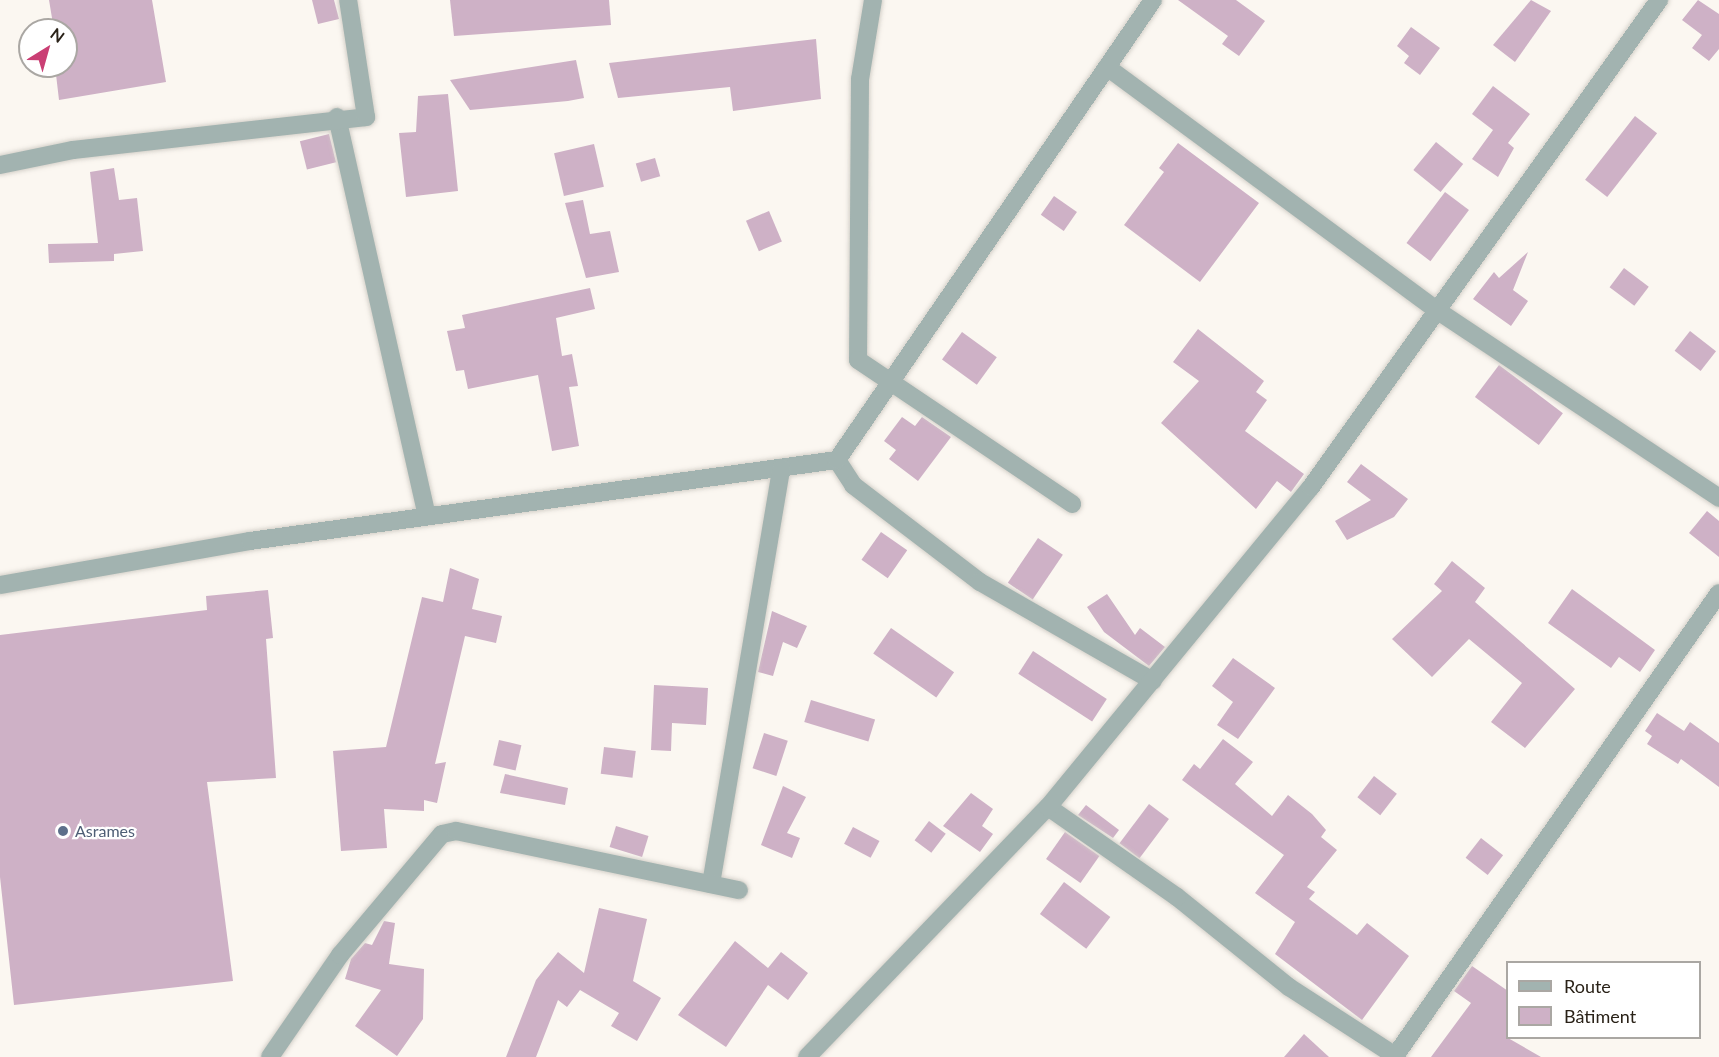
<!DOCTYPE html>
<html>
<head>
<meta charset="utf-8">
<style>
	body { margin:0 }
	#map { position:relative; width:1719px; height:1057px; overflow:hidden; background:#fbf7f1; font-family:Lato,sans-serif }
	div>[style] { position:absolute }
	.building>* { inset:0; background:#ceb1c6; transform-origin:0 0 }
	.roads { filter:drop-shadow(0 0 2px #d5d1ca) drop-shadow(0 0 2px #d5d1ca) }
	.minor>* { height:18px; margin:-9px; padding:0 9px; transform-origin:9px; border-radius:9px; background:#a2b3b0 }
	.dots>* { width:16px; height:16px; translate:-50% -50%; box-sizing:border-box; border:3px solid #fff; border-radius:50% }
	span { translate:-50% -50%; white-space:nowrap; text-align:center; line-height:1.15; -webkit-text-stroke:4.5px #fff; paint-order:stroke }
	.service-label { font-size:16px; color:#4e5e75 }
	.left { translate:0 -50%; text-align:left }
	.legend { position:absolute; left:1506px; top:961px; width:195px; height:78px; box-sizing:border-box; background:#fff; border:2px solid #aaa7a3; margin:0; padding:8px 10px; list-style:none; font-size:18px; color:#2a2218 }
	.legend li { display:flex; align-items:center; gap:12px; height:30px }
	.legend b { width:30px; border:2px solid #aaa7a3 }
	.north { position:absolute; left:18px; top:18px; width:60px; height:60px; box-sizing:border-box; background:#fff; border:2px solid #aaa7a3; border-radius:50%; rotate:37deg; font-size:16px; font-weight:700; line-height:24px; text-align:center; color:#2a2218 }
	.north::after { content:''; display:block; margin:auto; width:21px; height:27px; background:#ca3f74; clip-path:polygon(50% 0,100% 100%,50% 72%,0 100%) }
</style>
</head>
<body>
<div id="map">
	<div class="building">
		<div style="clip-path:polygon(49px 0,152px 0,166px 82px,59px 100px,55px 66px,66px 66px,66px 30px,54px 30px)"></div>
		<div style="clip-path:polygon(312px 0,334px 0,339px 19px,318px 24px)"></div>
		<div style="clip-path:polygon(450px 0,609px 0,611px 25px,454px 36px)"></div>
		<div style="clip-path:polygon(1178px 0,1236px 0,1265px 21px,1239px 56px,1222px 44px,1228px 36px)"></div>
		<div style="clip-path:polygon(1531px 0,1551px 11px,1515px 62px,1493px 45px)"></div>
		<div style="clip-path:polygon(1698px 0,1719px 14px,1719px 49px,1709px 61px,1692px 48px,1702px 35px,1682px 20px)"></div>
		<div style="clip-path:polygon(1411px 27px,1440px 48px,1420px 75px,1404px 63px,1409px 56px,1397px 46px)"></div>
		<div style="clip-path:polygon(816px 39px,821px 99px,733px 111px,730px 87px,618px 98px,609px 63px)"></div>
		<div style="clip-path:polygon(576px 60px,584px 98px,568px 101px,470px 110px,450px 80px)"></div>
		<div style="clip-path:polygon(1493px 86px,1530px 114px,1508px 143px,1514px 148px,1498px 177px,1472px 159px,1493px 130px,1472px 114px)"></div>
		<div style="clip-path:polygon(448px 94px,458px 191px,406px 197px,399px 133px,416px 132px,418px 96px)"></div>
		<div style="left:1635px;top:116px;width:28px;height:81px;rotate:38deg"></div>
		<div style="left:329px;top:134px;width:29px;height:30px;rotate:76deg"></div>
		<div style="left:1436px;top:142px;width:35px;height:36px;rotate:39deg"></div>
		<div style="clip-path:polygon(1178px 143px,1259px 203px,1200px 282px,1124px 225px,1164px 172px,1159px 168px)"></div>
		<div style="left:594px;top:144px;width:44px;height:41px;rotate:77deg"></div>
		<div style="left:655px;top:158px;width:19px;height:20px;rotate:74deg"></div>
		<div style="clip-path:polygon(114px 168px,119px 200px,137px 198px,143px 251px,114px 254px,114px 261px,49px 263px,48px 244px,98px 243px,90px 172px)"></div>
		<div style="left:1445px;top:192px;width:30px;height:64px;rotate:37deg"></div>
		<div style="left:1054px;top:196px;width:28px;height:23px;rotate:35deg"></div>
		<div style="clip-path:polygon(583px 200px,590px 234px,610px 231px,619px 272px,586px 278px,565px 203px)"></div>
		<div style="left:769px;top:211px;width:33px;height:25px;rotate:67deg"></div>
		<div style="clip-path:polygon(1528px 252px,1513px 290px,1528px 301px,1511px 326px,1473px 299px,1494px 272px,1499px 278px)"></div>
		<div style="left:1624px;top:268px;width:31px;height:24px;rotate:37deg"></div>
		<div style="clip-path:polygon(590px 288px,595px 309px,556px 318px,562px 356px,572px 354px,578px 386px,569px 387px,579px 446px,552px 451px,538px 375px,468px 389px,464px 370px,456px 371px,447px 331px,465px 328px,462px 315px)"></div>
		<div style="clip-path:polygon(1198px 329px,1264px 381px,1256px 392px,1267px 400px,1245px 431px,1304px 474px,1291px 492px,1277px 481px,1256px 509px,1161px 423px,1199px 381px,1173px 362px)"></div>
		<div style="left:1690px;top:331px;width:33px;height:25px;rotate:38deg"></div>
		<div style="left:962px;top:332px;width:43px;height:34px;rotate:36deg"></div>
		<div style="left:1499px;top:365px;width:80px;height:40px;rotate:37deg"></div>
		<div style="clip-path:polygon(902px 417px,915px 426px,922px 417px,951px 437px,918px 481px,889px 459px,896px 450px,884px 441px)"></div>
		<div style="clip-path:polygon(1361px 464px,1408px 499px,1394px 517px,1347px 540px,1335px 521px,1371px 500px,1347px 482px)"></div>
		<div style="clip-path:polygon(1707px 511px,1719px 521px,1719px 557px,1689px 533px)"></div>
		<div style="left:881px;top:532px;width:32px;height:34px;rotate:35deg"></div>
		<div style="left:1038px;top:538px;width:30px;height:54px;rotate:34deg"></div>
		<div style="clip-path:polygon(1452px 561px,1485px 588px,1475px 602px,1575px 689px,1525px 748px,1491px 722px,1522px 683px,1469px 639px,1432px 677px,1392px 639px,1442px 591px,1434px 584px)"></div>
		<div style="clip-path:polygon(450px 568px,479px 579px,472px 609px,502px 616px,496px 643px,465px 636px,435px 764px,446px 762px,437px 803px,424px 800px,424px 811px,384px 809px,387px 848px,341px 851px,333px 751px,386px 747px,422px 597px,443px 602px)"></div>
		<div style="clip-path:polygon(1572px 589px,1655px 650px,1640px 672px,1619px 657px,1611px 668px,1548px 623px)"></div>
		<div style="clip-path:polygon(268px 590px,273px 638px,266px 639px,276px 778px,207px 782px,233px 981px,14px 1005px,0 877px,0 635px,207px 610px,206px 596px)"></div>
		<div style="clip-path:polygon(1107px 594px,1135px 635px,1140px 628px,1165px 647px,1149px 666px,1104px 632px,1087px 607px)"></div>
		<div style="clip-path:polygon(772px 611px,807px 626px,797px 648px,783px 642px,773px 676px,758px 672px)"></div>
		<div style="left:891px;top:628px;width:77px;height:31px;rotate:35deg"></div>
		<div style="left:1033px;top:651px;width:88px;height:27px;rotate:33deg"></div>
		<div style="clip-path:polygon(1233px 658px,1275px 688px,1238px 739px,1217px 725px,1233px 702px,1212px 686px)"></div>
		<div style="clip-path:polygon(654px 685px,708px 688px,706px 725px,672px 723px,671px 751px,651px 750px)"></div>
		<div style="left:811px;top:700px;width:67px;height:23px;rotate:17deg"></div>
		<div style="clip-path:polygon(1657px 713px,1684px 731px,1690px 722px,1719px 743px,1719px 787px,1681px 759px,1678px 764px,1647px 744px,1652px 736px,1645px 731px)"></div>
		<div style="left:764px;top:733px;width:25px;height:37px;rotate:18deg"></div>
		<div style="clip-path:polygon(1223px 739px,1253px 762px,1235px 784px,1272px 816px,1288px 795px,1312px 814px,1326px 830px,1321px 837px,1337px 850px,1307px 887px,1315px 892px,1309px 899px,1357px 935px,1367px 923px,1409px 956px,1362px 1020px,1275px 954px,1295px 922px,1255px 893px,1284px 855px,1182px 780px,1194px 764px,1200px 769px)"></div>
		<div style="left:499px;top:740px;width:23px;height:26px;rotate:13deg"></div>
		<div style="left:604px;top:747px;width:32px;height:27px;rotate:7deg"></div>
		<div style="clip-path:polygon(505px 774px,568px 788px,565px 805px,500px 793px)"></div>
		<div style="left:1374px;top:776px;width:29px;height:27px;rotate:38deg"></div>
		<div style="clip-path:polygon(783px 786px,806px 797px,787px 833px,800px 838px,792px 858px,761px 845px)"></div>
		<div style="clip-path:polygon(971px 793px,993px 809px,982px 826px,993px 834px,980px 852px,943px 826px)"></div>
		<div style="left:1149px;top:804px;width:25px;height:49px;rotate:37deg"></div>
		<div style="clip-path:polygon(1086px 805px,1119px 830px,1113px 838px,1078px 815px)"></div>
		<div style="left:929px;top:821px;width:21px;height:24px;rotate:37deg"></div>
		<div style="left:616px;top:826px;width:34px;height:22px;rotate:17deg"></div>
		<div style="left:853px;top:827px;width:30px;height:19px;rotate:28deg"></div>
		<div style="left:1065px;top:832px;width:42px;height:33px;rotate:35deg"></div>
		<div style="left:1481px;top:838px;width:28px;height:25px;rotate:38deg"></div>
		<div style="left:1064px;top:882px;width:58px;height:40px;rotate:37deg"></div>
		<div style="clip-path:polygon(599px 908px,647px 919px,633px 981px,661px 998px,637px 1041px,611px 1026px,619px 1013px,580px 990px,567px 1007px,558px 1000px,536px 1057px,506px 1057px,536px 980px,558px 952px,584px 973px)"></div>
		<div style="clip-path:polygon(384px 921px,395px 923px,389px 964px,424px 969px,423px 1019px,397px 1056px,355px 1026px,381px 990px,345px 979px,351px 959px,365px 943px,372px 945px)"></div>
		<div style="clip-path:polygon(735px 941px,768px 968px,781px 952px,808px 973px,788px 1000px,768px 985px,726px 1047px,678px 1015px)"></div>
		<div style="clip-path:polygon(1472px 966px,1508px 991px,1508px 1038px,1541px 1057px,1431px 1057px,1471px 1003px,1454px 991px)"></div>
		<div style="clip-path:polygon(1304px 1034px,1329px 1057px,1284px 1057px)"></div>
	</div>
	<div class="roads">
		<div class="minor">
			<div style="left:873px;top:0;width:80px;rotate:99.3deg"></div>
			<div style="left:860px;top:79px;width:281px;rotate:90.4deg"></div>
			<div style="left:858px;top:360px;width:258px;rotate:33.9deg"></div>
			<div style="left:1107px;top:67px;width:411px;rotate:36.4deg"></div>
			<div style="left:1438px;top:311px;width:338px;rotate:33.6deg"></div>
			<div style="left:337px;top:117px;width:409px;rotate:77.3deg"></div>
			<div style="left:0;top:165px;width:75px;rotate:-11.6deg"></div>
			<div style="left:73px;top:150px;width:295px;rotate:-6.4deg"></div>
			<div style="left:366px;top:117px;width:118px;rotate:-98.7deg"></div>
			<div style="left:837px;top:460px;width:30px;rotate:57deg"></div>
			<div style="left:853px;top:485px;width:160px;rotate:37.4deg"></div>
			<div style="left:980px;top:582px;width:199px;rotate:29.8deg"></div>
			<div style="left:0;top:585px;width:254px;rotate:-10deg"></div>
			<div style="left:250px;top:541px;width:593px;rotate:-7.86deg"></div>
			<div style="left:837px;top:460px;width:558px;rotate:-55.51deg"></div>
			<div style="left:711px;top:884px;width:422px;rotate:-80.4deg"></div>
			<div style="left:1395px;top:1056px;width:565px;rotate:-55.02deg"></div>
			<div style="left:270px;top:1057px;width:124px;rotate:-55.5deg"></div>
			<div style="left:340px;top:955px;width:158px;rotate:-49.9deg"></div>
			<div style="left:442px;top:834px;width:14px;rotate:-12deg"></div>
			<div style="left:456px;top:831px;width:289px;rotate:11.8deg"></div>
			<div style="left:807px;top:1057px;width:347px;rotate:-46.1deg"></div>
			<div style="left:1397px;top:1057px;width:129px;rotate:-147.1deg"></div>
			<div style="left:1289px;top:987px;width:144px;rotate:-141.2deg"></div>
			<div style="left:1177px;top:897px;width:157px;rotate:-145.1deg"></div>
			<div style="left:1048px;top:807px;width:414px;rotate:-50.6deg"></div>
			<div style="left:1311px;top:487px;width:599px;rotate:-54.45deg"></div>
		</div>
	</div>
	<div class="dots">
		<div style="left:63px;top:831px;background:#5c6f8a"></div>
	</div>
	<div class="service-label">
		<span class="left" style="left:75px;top:831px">Asrames</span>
	</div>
	<ul class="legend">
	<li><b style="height:8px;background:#a2b3b0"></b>Route</li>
	<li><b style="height:16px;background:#ceb1c6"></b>Bâtiment</li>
	</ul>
	<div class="north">N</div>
</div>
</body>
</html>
